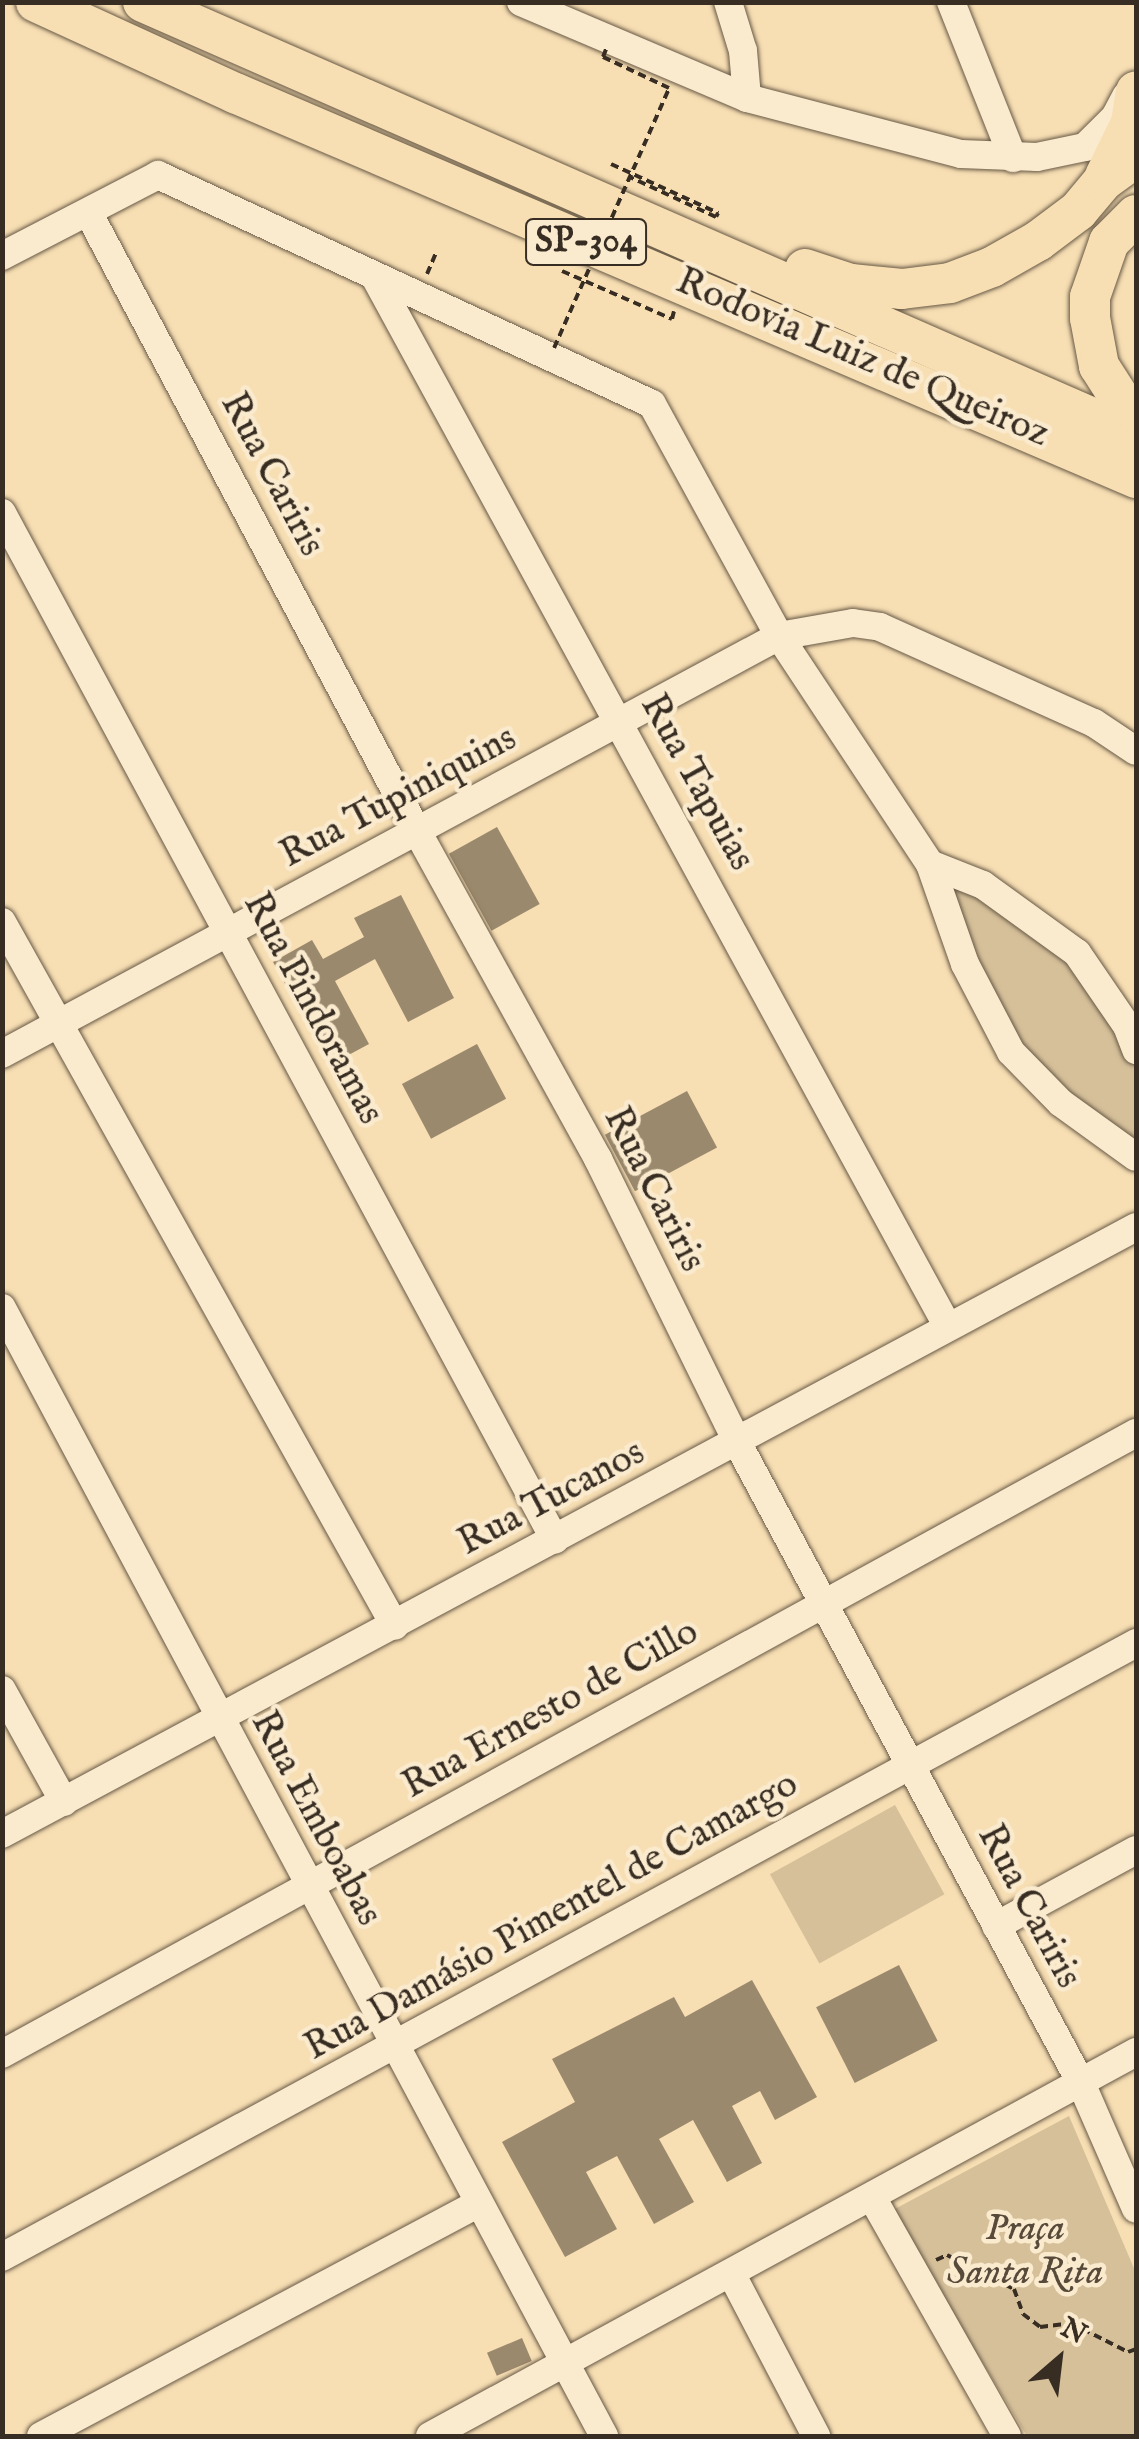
<!DOCTYPE html>
<html>
<head>
<meta charset="utf-8">
<style>
	body { margin:0 }
	#map { position:relative; width:1139px; height:2439px; overflow:hidden; background:#f7deb3; font-family:"IM FELL English",serif }
	div>[style] { position:absolute }
	.green>* { inset:0; background:#d6c09a; transform-origin:0 0 }
	.building>* { inset:0; background:#9b896d; transform-origin:0 0 }
	.path>* { height:4px; margin-top:-2px; transform-origin:0; background:repeating-linear-gradient(90deg,#372d22 0 8px,transparent 0 13px) }
	.roads { filter:drop-shadow(0 0 2px #675946) drop-shadow(0 0 2px #675946) }
	.minor>* { height:28px; margin:-14px; padding:0 14px; transform-origin:14px; border-radius:14px; background:#faeace }
	.highway>* { height:40px; margin:-20px; padding:0 20px; transform-origin:20px; border-radius:20px; background:#f7deb3 }
	.path-bridge>* { height:4px; margin-top:-2px; transform-origin:0; background:repeating-linear-gradient(90deg,#372d22 0 8px,transparent 0 13px) }
	span { translate:-50% -50%; white-space:nowrap; text-align:center; line-height:1.15; -webkit-text-stroke:9px #faeace; paint-order:stroke }
	.shield-label span { padding:2px 8px; background:#faeace; border:2px solid; border-radius:8px; -webkit-text-stroke-width:0 }
	.shield-label { font-size:35px; color:#372d22; font-weight:700 }
	.street-label { font-size:38px; color:#372d22 }
	.park-label { font-size:38px; color:#574a3a; font-style:italic }
	.frame { position:absolute; inset:0; border:5px solid #372d22; pointer-events:none }
	.north { position:absolute; left:1009px; top:2309px; width:100px; height:100px; -webkit-text-stroke:8px #faeace; paint-order:stroke; rotate:28deg; font-size:28px; font-weight:700; line-height:40px; text-align:center; color:#372d22 }
	.north::after { content:''; display:block; margin:auto; width:35px; height:45px; background:#372d22; clip-path:polygon(50% 0,100% 100%,50% 72%,0 100%) }
</style>
</head>
<body>
<div id="map">
	<div class="green">
		<div style="clip-path:polygon(930px 864px,1077px 953px,1136px 1050px,1136px 1157px,1011px 1052px)"></div>
		<div style="left:895px;top:1805px;width:102px;height:143px;rotate:61deg"></div>
		<div style="clip-path:polygon(1069px 2116px,1136px 2273px,1136px 2436px,1027px 2436px,891px 2211px)"></div>
	</div>
	<div class="building">
		<div style="left:497px;top:827px;width:88px;height:55px;rotate:61deg"></div>
		<div style="clip-path:polygon(401px 895px,454px 998px,408px 1022px,375px 959px,335px 981px,369px 1044px,330px 1065px,273px 962px,312px 940px,323px 959px,364px 937px,354px 918px)"></div>
		<div style="left:477px;top:1044px;width:62px;height:85px;rotate:62deg"></div>
		<div style="left:687px;top:1091px;width:64px;height:93px;rotate:62deg"></div>
		<div style="left:899px;top:1965px;width:85px;height:93px;rotate:63deg"></div>
		<div style="clip-path:polygon(752px 1980px,817px 2097px,775px 2120px,760px 2091px,732px 2106px,762px 2163px,727px 2182px,693px 2120px,659px 2139px,694px 2202px,654px 2224px,617px 2156px,586px 2172px,617px 2229px,565px 2257px,502px 2142px,575px 2102px,552px 2059px,674px 1997px,685px 2017px)"></div>
		<div style="left:522px;top:2338px;width:25px;height:38px;rotate:67deg"></div>
	</div>
	<div class="path">
		<div style="left:611px;top:164px;width:118px;rotate:24.6deg"></div>
		<div style="left:718px;top:213px;width:4px;rotate:117deg"></div>
		<div style="left:716px;top:217px;width:95px;rotate:-155.1deg"></div>
		<div style="left:562px;top:271px;width:120px;rotate:23.6deg"></div>
		<div style="left:672px;top:319px;width:8px;rotate:-76deg"></div>
		<div style="left:427px;top:274px;width:25px;rotate:-67deg"></div>
		<div style="left:936px;top:2260px;width:12px;rotate:-24deg"></div>
		<div style="left:947px;top:2255px;width:75px;rotate:26.9deg"></div>
		<div style="left:1014px;top:2289px;width:27px;rotate:70deg"></div>
		<div style="left:1023px;top:2314px;width:21px;rotate:37deg"></div>
		<div style="left:1040px;top:2327px;width:31px;rotate:-7deg"></div>
		<div style="left:1071px;top:2323px;width:64px;rotate:27deg"></div>
		<div style="left:1128px;top:2352px;width:9px;rotate:-21deg"></div>
	</div>
	<div class="roads">
		<div class="minor">
			<div style="left:521px;top:2px;width:246px;rotate:23deg"></div>
			<div style="left:747px;top:98px;width:221px;rotate:14.7deg"></div>
			<div style="left:961px;top:154px;width:76px;rotate:2.3deg"></div>
			<div style="left:1037px;top:157px;width:49px;rotate:-11.8deg"></div>
			<div style="left:1085px;top:147px;width:42px;rotate:-45deg"></div>
			<div style="left:1115px;top:117px;width:24px;rotate:-62deg"></div>
			<div style="left:728px;top:2px;width:51px;rotate:73deg"></div>
			<div style="left:743px;top:51px;width:47px;rotate:85.1deg"></div>
			<div style="left:951px;top:2px;width:168px;rotate:68.3deg"></div>
			<div style="left:88px;top:212px;width:701px;rotate:62.01deg"></div>
			<div style="left:417px;top:831px;width:375px;rotate:61.1deg"></div>
			<div style="left:598px;top:1159px;width:315px;rotate:63.8deg"></div>
			<div style="left:737px;top:1442px;width:727px;rotate:61.78deg"></div>
			<div style="left:1081px;top:2083px;width:137px;rotate:66.4deg"></div>
			<div style="left:2px;top:256px;width:176px;rotate:-27.4deg"></div>
			<div style="left:158px;top:175px;width:544px;rotate:24.87deg"></div>
			<div style="left:652px;top:404px;width:264px;rotate:61.3deg"></div>
			<div style="left:779px;top:636px;width:273px;rotate:56.5deg"></div>
			<div style="left:930px;top:864px;width:106px;rotate:70.7deg"></div>
			<div style="left:965px;top:964px;width:99px;rotate:62.4deg"></div>
			<div style="left:1011px;top:1052px;width:71px;rotate:45.6deg"></div>
			<div style="left:1061px;top:1103px;width:92px;rotate:35.8deg"></div>
			<div style="left:375px;top:277px;width:1196px;rotate:61.38deg"></div>
			<div style="left:2px;top:513px;width:1166px;rotate:61.7deg"></div>
			<div style="left:930px;top:864px;width:57px;rotate:21.6deg"></div>
			<div style="left:983px;top:885px;width:116px;rotate:35.9deg"></div>
			<div style="left:1077px;top:953px;width:88px;rotate:55.6deg"></div>
			<div style="left:1127px;top:1026px;width:26px;rotate:69deg"></div>
			<div style="left:2px;top:922px;width:806px;rotate:60.83deg"></div>
			<div style="left:2px;top:1054px;width:882px;rotate:-28.28deg"></div>
			<div style="left:779px;top:636px;width:75px;rotate:-10deg"></div>
			<div style="left:853px;top:623px;width:27px;rotate:8deg"></div>
			<div style="left:880px;top:627px;width:235px;rotate:24.2deg"></div>
			<div style="left:1094px;top:723px;width:50px;rotate:33.7deg"></div>
			<div style="left:2px;top:1308px;width:1279px;rotate:61.91deg"></div>
			<div style="left:2px;top:1690px;width:128px;rotate:61deg"></div>
			<div style="left:2px;top:1834px;width:1286px;rotate:-28.16deg"></div>
			<div style="left:996px;top:1926px;width:159px;rotate:-28.5deg"></div>
			<div style="left:2px;top:2054px;width:1293px;rotate:-28.71deg"></div>
			<div style="left:873px;top:2199px;width:272px;rotate:60.5deg"></div>
			<div style="left:2px;top:2257px;width:1290px;rotate:-28.43deg"></div>
			<div style="left:732px;top:2275px;width:182px;rotate:62.4deg"></div>
			<div style="left:41px;top:2436px;width:496px;rotate:-28deg"></div>
			<div style="left:430px;top:2436px;width:804px;rotate:-28.54deg"></div>
		</div>
		<div class="highway">
			<div style="left:36px;top:2px;width:219px;rotate:24.6deg"></div>
			<div style="left:235px;top:93px;width:980px;rotate:23.14deg"></div>
			<div style="left:143px;top:2px;width:1084px;rotate:23.66deg"></div>
			<div style="left:1105px;top:176px;width:59px;rotate:-63.9deg"></div>
			<div style="left:1131px;top:123px;width:32px;rotate:-81deg"></div>
			<div style="left:1136px;top:215px;width:38px;rotate:135deg"></div>
			<div style="left:1109px;top:242px;width:58px;rotate:109.1deg"></div>
			<div style="left:1090px;top:297px;width:21px;rotate:90deg"></div>
			<div style="left:1090px;top:318px;width:49px;rotate:79.4deg"></div>
			<div style="left:1099px;top:366px;width:43px;rotate:57.4deg"></div>
			<div style="left:1122px;top:402px;width:18px;rotate:38deg"></div>
			<div style="left:805px;top:269px;width:48px;rotate:18.1deg"></div>
			<div style="left:851px;top:284px;width:51px;rotate:5.6deg"></div>
			<div style="left:902px;top:289px;width:48px;rotate:-7.1deg"></div>
			<div style="left:950px;top:283px;width:45px;rotate:-20.9deg"></div>
			<div style="left:992px;top:267px;width:53px;rotate:-29.5deg"></div>
			<div style="left:1038px;top:241px;width:50px;rotate:-36.9deg"></div>
			<div style="left:1078px;top:211px;width:39px;rotate:-50deg"></div>
			<div style="left:1103px;top:181px;width:41px;rotate:-36deg"></div>
		</div>
	</div>
	<div class="path-bridge">
		<div style="left:554px;top:348px;width:284px;rotate:-66.1deg"></div>
		<div style="left:669px;top:88px;width:73px;rotate:-154.8deg"></div>
		<div style="left:603px;top:57px;width:9px;rotate:-69deg"></div>
	</div>
	<div class="shield-label">
		<span style="left:586px;top:242px">SP-304</span>
	</div>
	<div class="street-label">
		<span style="left:862px;top:359px;rotate:23deg">Rodovia Luiz de Queiroz</span>
		<span style="left:271px;top:475px;rotate:62deg">Rua Cariris</span>
		<span style="left:696px;top:783px;rotate:61deg">Rua Tapuias</span>
		<span style="left:399px;top:798px;rotate:-28deg">Rua Tupiniquins</span>
		<span style="left:312px;top:1009px;rotate:62deg">Rua Pindoramas</span>
		<span style="left:653px;top:1190px;rotate:63deg">Rua Cariris</span>
		<span style="left:552px;top:1499px;rotate:-28deg">Rua Tucanos</span>
		<span style="left:551px;top:1710px;rotate:-29deg">Rua Ernesto de Cillo</span>
		<span style="left:315px;top:1819px;rotate:62deg">Rua Emboabas</span>
		<span style="left:1028px;top:1907px;rotate:62deg">Rua Cariris</span>
		<span style="left:552px;top:1917px;rotate:-29deg">Rua Damásio Pimentel de Camargo</span>
	</div>
	<div class="park-label">
		<span style="left:1025px;top:2252px">Praça<br>Santa Rita</span>
	</div>
	<div class="frame"></div>
	<div class="north">N</div>
</div>
</body>
</html>
